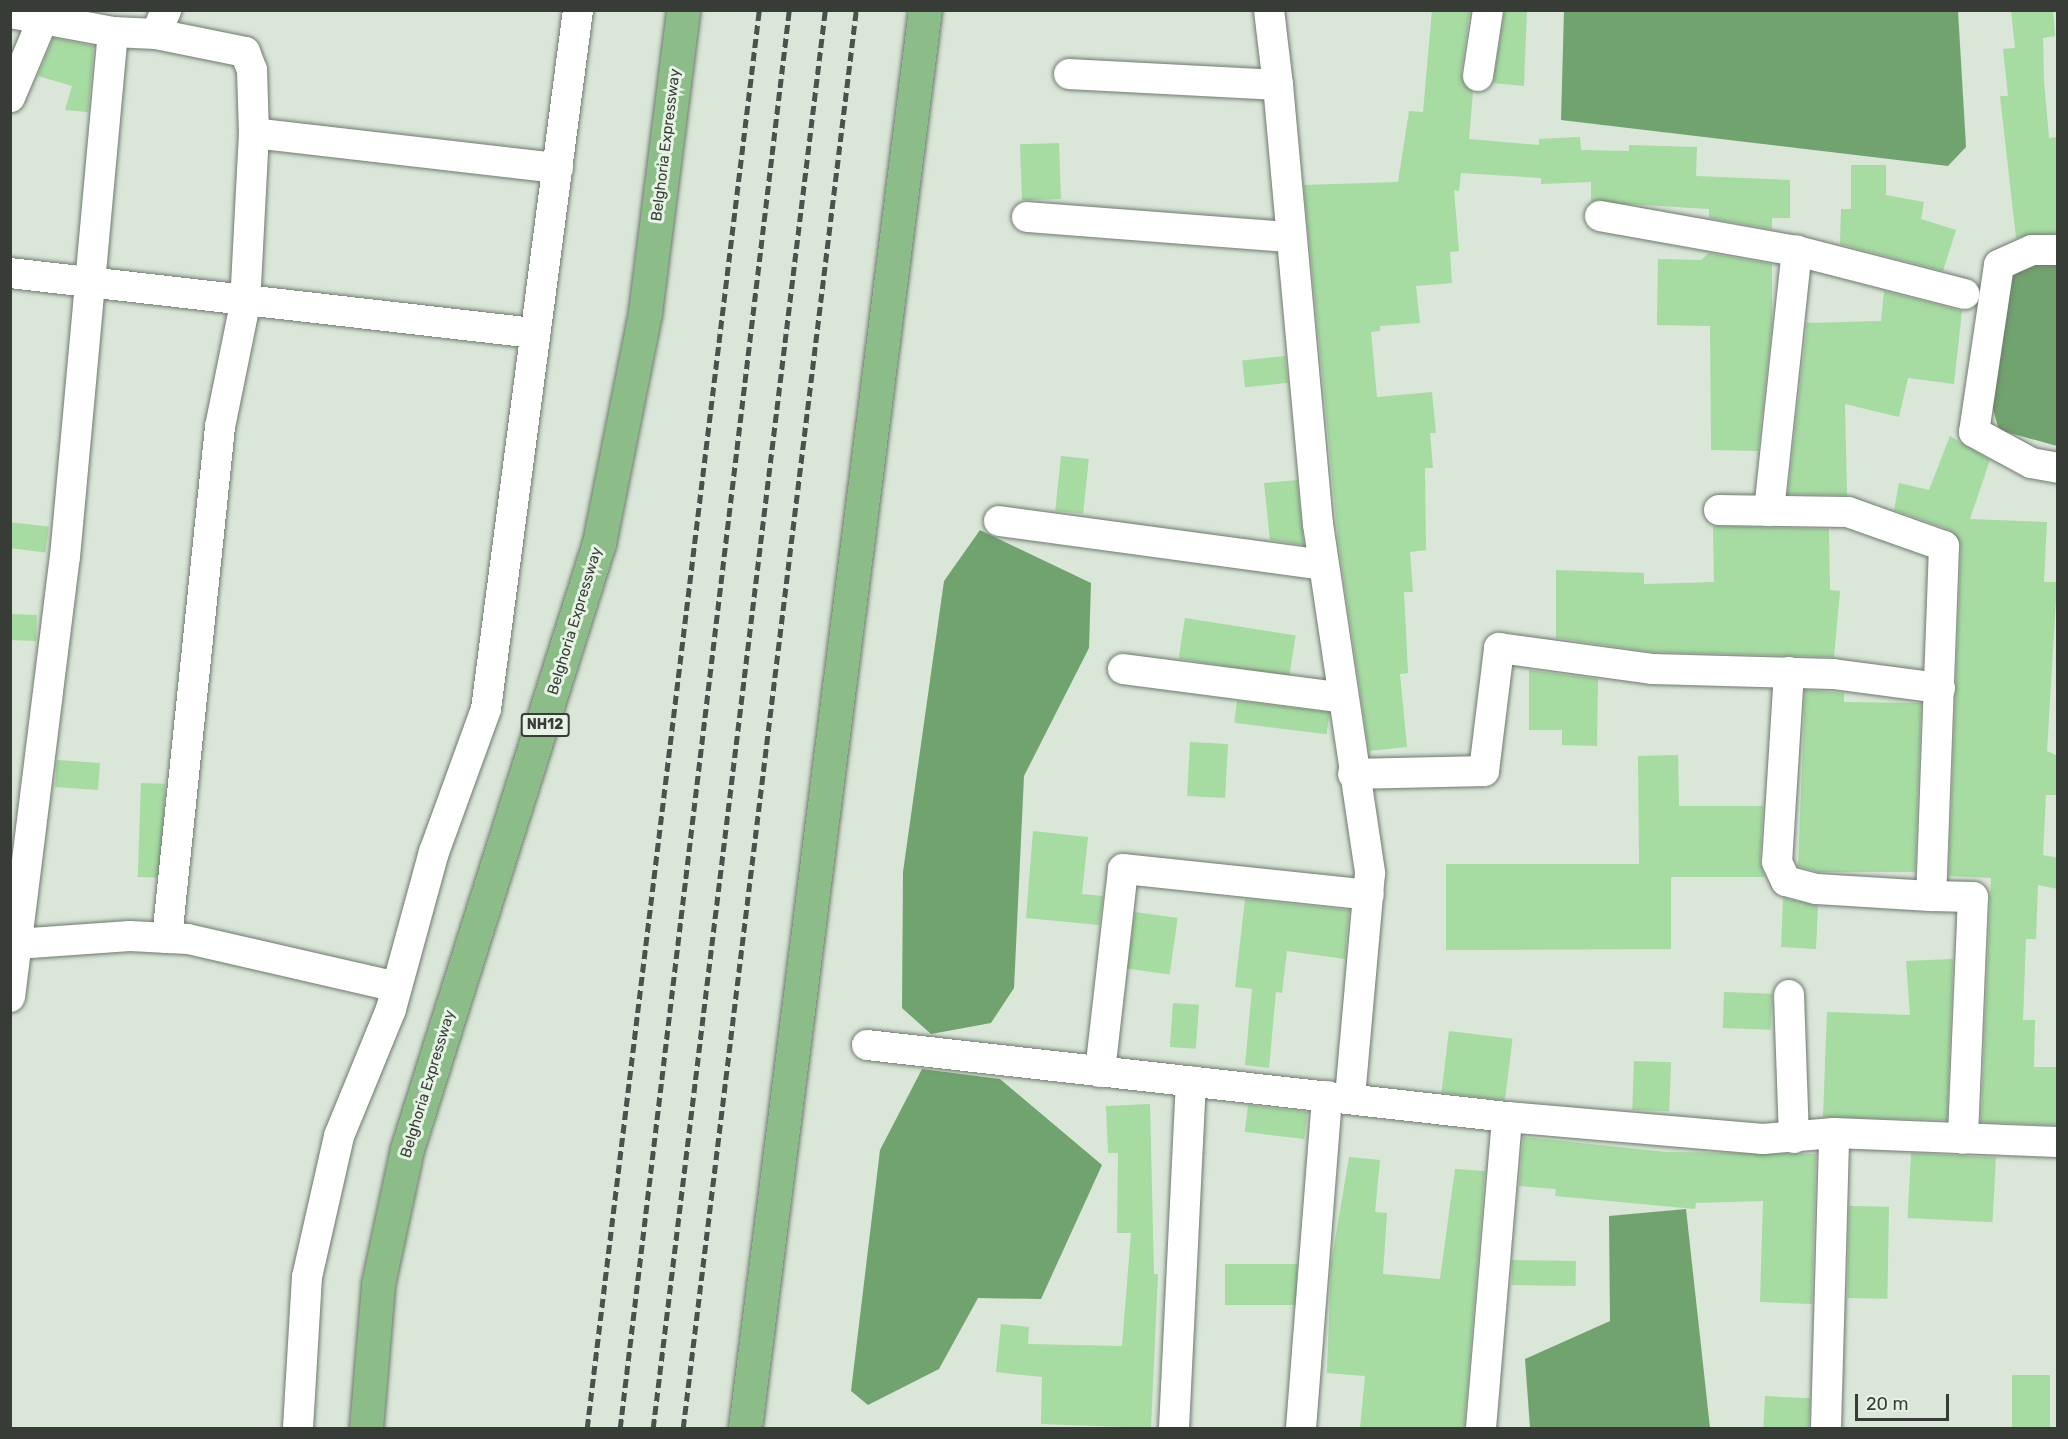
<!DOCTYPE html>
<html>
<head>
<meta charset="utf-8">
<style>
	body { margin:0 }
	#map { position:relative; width:2068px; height:1439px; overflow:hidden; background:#d9e6d8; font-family:Rubik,sans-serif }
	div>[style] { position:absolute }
	.water>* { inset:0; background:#71a36e }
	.building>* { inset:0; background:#a6dba2; transform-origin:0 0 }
	.roads { filter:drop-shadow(0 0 2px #6e7a6d) drop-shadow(0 0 2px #6e7a6d) }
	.street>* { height:30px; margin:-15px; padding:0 15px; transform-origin:15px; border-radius:15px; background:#fff }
	.highway>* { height:33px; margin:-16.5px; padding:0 16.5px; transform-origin:16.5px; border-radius:16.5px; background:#8cbd88 }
	.rail>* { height:4.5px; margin-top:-2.25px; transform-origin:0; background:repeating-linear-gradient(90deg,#4b514b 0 9px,transparent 0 13.5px) }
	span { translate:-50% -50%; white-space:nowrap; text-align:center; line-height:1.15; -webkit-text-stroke:6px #e7f4e5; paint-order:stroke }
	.shield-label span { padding:2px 4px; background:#e7f4e5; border:2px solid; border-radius:4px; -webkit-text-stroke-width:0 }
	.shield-label { font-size:14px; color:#373c37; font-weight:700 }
	.street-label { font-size:15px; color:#373c37 }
	.frame { position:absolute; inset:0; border:12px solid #373c37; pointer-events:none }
	.scale { position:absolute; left:1855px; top:1394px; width:94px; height:27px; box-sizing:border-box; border:3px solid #373c37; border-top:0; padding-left:8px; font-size:18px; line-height:21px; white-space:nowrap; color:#373c37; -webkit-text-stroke:4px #e7f4e5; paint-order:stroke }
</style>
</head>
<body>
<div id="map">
	<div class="water">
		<div style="clip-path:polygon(1564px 11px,1958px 11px,1966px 147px,1948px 166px,1561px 120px)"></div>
		<div style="clip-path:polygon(2035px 261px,2057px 262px,2057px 446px,1999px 430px,1991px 402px,2008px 279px)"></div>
		<div style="clip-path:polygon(980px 530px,1091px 583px,1089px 648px,1024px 776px,1014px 988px,991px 1023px,931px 1034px,902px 1008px,903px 872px,944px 581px)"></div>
		<div style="clip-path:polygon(922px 1069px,1000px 1079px,1102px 1165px,1041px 1299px,978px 1298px,939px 1369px,868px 1405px,851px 1391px,880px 1150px)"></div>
		<div style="clip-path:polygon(1686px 1209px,1710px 1428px,1530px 1428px,1525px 1359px,1610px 1321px,1609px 1216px)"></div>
	</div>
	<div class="building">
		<div style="clip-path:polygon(1432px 10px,1470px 10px,1461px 73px,1473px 92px,1469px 139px,1539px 145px,1539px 139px,1580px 137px,1581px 150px,1629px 151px,1629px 145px,1697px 147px,1696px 176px,1790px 180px,1790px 218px,1772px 218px,1772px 229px,1709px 218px,1709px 209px,1591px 202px,1591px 182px,1541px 184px,1541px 178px,1461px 173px,1459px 191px,1454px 190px,1459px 251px,1450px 252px,1452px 283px,1416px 286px,1420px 323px,1380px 326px,1380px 331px,1371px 332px,1377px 397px,1432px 392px,1436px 433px,1430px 433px,1433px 468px,1425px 468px,1426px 550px,1410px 552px,1413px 592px,1404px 592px,1408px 673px,1400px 674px,1407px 747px,1369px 751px,1338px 539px,1304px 185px,1398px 182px,1409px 111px,1423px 112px)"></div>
		<div style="clip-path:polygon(1505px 10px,1527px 10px,1524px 86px,1493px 83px)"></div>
		<div style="clip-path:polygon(2011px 10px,2053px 10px,2055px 36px,2043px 38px,2044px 81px,2049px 138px,2058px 137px,2058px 233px,2016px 238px,2000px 96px,2008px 96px,2003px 49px,2015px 48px)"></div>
		<div style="clip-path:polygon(53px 38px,94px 46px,88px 112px,65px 110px,72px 86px,38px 76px)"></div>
		<div style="left:1059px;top:143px;width:56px;height:39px;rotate:88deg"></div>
		<div style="clip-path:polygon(1851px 165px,1886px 165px,1886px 195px,1924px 202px,1921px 219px,1956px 230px,1943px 271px,1840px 244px,1841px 209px,1851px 209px)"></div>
		<div style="clip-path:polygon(1709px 253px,1772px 264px,1772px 324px,1758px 451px,1711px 450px,1710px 326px,1657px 325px,1658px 259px,1701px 260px)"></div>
		<div style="clip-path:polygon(1884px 291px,1962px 311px,1954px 384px,1908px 378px,1899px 417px,1845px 404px,1847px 495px,1788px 494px,1807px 323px,1881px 321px)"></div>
		<div style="left:1285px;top:356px;width:27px;height:43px;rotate:84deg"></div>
		<div style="clip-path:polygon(1950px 436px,1990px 460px,1970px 519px,2047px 522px,2044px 582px,2057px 582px,2047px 751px,2058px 756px,2058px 795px,2046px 795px,2043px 855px,2058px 858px,2058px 889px,2038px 885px,2036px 939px,2026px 939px,2023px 1020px,2035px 1020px,2034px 1067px,2058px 1067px,2058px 1125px,1981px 1122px,1991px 878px,1949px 876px,1961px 546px,1950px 530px,1894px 510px,1899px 483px,1929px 490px)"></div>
		<div style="left:1061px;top:456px;width:28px;height:55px;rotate:6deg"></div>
		<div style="clip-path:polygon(1297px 480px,1304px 545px,1270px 540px,1264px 483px)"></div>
		<div style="left:10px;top:522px;width:39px;height:26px;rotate:7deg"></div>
		<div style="clip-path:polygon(1713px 526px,1829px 529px,1830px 590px,1840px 591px,1834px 657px,1653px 652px,1556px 638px,1556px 570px,1644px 573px,1644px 584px,1714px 582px)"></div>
		<div style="left:10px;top:614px;width:27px;height:26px;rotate:2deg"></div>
		<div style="left:1185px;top:618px;width:112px;height:41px;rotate:9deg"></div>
		<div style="clip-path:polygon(1529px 670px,1598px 679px,1597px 746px,1562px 745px,1562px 730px,1529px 730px)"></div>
		<div style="clip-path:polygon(1805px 690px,1844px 693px,1844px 702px,1921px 703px,1915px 872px,1819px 872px,1798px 866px)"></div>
		<div style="left:1237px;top:701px;width:93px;height:22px;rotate:7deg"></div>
		<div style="left:1190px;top:742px;width:38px;height:54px;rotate:3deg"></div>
		<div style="clip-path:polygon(1678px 755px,1679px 806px,1763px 806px,1760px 861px,1765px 877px,1671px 877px,1671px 949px,1446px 950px,1446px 864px,1639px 864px,1638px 756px)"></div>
		<div style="left:57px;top:760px;width:43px;height:27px;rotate:4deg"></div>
		<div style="left:141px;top:783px;width:24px;height:94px;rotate:2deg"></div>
		<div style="clip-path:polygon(1033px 831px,1088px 837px,1082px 894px,1103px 896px,1099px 925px,1026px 918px)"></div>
		<div style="clip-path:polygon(1783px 898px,1818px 906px,1816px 949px,1781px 947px)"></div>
		<div style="clip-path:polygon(1245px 899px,1349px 910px,1345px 959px,1287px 951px,1282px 993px,1276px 992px,1269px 1068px,1245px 1065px,1252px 989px,1235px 987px)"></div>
		<div style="left:1135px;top:912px;width:43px;height:57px;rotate:8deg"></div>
		<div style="clip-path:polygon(1953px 959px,1947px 1120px,1823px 1117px,1827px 1012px,1910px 1015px,1906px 961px)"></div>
		<div style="left:1724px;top:992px;width:48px;height:36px;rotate:2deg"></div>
		<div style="left:1173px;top:1003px;width:26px;height:44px;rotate:4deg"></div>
		<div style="left:1449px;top:1031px;width:64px;height:62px;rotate:7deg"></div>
		<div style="left:1634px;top:1061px;width:37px;height:49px;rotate:2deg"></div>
		<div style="clip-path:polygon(1150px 1104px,1154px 1274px,1158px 1274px,1151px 1428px,1041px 1424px,1042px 1377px,996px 1372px,1001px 1324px,1029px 1327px,1028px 1344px,1122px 1346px,1131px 1233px,1117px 1233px,1118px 1153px,1108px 1153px,1106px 1106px)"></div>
		<div style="left:1248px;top:1105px;width:60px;height:27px;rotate:7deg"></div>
		<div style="clip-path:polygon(1523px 1137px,1666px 1152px,1816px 1154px,1812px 1304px,1760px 1302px,1763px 1201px,1696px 1203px,1695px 1209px,1555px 1196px,1556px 1189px,1519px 1186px)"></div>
		<div style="left:1911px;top:1153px;width:85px;height:65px;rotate:3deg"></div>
		<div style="clip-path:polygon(1349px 1157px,1380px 1160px,1375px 1212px,1387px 1213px,1383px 1274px,1440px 1279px,1455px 1169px,1485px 1171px,1464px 1428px,1360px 1428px,1365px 1376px,1327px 1373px,1331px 1264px)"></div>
		<div style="left:1849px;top:1206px;width:40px;height:92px;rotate:1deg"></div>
		<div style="left:1512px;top:1260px;width:64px;height:25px;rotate:1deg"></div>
		<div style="left:1225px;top:1264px;width:72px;height:41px"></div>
		<div style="left:2012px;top:1375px;width:38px;height:53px"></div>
		<div style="left:1765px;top:1396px;width:45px;height:32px;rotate:3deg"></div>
	</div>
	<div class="roads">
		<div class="street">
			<div style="left:1269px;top:10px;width:76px;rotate:83.2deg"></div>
			<div style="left:10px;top:13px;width:34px;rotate:10deg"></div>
			<div style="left:43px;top:19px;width:85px;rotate:112.9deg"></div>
			<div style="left:113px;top:32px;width:43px;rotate:2.7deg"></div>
			<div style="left:156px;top:34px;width:26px;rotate:-67deg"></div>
			<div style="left:156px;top:34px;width:91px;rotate:11.4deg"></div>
			<div style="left:245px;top:52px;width:19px;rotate:69deg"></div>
			<div style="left:252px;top:70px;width:63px;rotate:88.2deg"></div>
			<div style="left:254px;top:133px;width:171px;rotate:93deg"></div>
			<div style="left:245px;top:304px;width:126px;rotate:101.5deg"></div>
			<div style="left:220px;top:427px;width:514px;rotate:95.92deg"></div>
			<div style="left:1069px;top:74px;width:209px;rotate:3deg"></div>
			<div style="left:1278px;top:85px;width:441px;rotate:84.8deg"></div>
			<div style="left:1318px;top:524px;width:353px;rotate:81.5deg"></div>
			<div style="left:1370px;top:873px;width:226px;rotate:95.1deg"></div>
			<div style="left:1478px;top:76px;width:67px;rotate:-81.4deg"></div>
			<div style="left:254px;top:133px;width:306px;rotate:6.6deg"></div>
			<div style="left:1600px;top:216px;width:200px;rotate:10.1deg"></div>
			<div style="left:1027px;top:217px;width:263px;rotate:4.4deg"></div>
			<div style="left:2058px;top:250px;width:26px;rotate:180deg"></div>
			<div style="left:2032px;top:250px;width:36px;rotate:156deg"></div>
			<div style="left:1999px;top:265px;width:169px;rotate:98.5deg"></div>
			<div style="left:1974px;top:432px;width:65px;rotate:28.5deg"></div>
			<div style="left:2031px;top:463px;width:27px;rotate:10deg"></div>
			<div style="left:10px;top:273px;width:526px;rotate:6.54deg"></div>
			<div style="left:1719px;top:510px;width:129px;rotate:0.9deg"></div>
			<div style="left:1848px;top:512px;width:102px;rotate:19.5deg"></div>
			<div style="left:1944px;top:546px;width:350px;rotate:92.1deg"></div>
			<div style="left:1931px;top:896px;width:42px;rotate:1.4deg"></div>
			<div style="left:1973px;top:897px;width:242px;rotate:92.4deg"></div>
			<div style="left:1769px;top:511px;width:262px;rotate:-83.9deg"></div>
			<div style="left:1797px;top:251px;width:173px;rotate:14.4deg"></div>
			<div style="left:999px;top:521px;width:327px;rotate:7.7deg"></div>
			<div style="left:1123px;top:669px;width:218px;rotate:7.4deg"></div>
			<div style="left:1789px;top:672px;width:190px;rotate:93.6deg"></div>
			<div style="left:1777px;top:862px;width:21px;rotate:65deg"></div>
			<div style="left:1786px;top:881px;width:31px;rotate:15deg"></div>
			<div style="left:1816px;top:889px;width:115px;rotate:3.5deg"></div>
			<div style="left:1353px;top:774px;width:131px;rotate:-1.3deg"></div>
			<div style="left:1484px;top:771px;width:124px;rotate:-83deg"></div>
			<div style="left:1499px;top:648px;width:154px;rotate:7.8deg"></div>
			<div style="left:1652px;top:669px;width:181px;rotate:1.6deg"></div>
			<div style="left:1833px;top:674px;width:108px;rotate:7.5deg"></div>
			<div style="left:16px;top:944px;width:114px;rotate:-4deg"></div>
			<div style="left:130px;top:936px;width:58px;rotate:3deg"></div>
			<div style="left:188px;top:939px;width:214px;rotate:12.9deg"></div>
			<div style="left:1789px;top:995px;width:143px;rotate:88deg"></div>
			<div style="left:10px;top:997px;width:443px;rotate:-82.9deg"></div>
			<div style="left:65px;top:557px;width:527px;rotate:-84.78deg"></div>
			<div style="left:113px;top:32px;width:71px;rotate:-169.5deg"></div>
			<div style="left:43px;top:19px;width:10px;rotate:-66deg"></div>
			<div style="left:867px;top:1045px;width:644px;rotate:6.42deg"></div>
			<div style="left:1507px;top:1117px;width:257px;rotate:4.9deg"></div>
			<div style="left:1763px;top:1139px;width:71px;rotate:-4.8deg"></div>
			<div style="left:1834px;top:1133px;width:224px;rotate:2.3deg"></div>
			<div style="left:1100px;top:1072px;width:204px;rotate:-83.5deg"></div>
			<div style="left:1123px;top:869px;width:247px;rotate:6deg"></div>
			<div style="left:298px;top:1428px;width:151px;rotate:-86.6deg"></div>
			<div style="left:307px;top:1277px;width:145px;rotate:-77.2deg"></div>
			<div style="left:339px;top:1136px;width:137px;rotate:-67.7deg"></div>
			<div style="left:391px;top:1009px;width:163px;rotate:-74.7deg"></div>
			<div style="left:434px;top:852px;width:152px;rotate:-70deg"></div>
			<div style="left:486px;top:709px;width:705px;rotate:-82.5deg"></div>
			<div style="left:1174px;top:1428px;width:347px;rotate:-87.2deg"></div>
			<div style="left:1301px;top:1428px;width:333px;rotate:-85.5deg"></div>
			<div style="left:1481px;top:1428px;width:312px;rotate:-85.2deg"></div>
			<div style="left:1826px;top:1428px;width:295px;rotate:-88.4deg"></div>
		</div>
		<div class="highway">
			<div style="left:366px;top:1428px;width:144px;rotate:-85.2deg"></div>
			<div style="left:378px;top:1284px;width:138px;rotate:-77.9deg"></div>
			<div style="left:407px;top:1149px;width:636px;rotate:-72.42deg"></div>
			<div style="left:599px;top:543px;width:236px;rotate:-78.7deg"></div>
			<div style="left:645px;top:312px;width:304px;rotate:-82.8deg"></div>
			<div style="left:745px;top:1428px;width:1429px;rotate:-82.77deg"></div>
		</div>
	</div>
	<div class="rail">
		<div style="left:587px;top:1428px;width:1428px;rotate:-83.08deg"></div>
		<div style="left:620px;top:1428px;width:1428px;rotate:-83.2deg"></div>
		<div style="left:653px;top:1428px;width:1428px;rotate:-83.08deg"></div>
		<div style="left:683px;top:1428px;width:1429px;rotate:-83.04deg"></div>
	</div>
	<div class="shield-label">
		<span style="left:545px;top:725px">NH12</span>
	</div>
	<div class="street-label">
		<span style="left:666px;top:145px;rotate:-83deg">Belghoria Expressway</span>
		<span style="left:575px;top:621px;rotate:-73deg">Belghoria Expressway</span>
		<span style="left:428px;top:1084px;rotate:-73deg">Belghoria Expressway</span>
	</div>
	<div class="frame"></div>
	<div class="scale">20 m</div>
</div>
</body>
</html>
